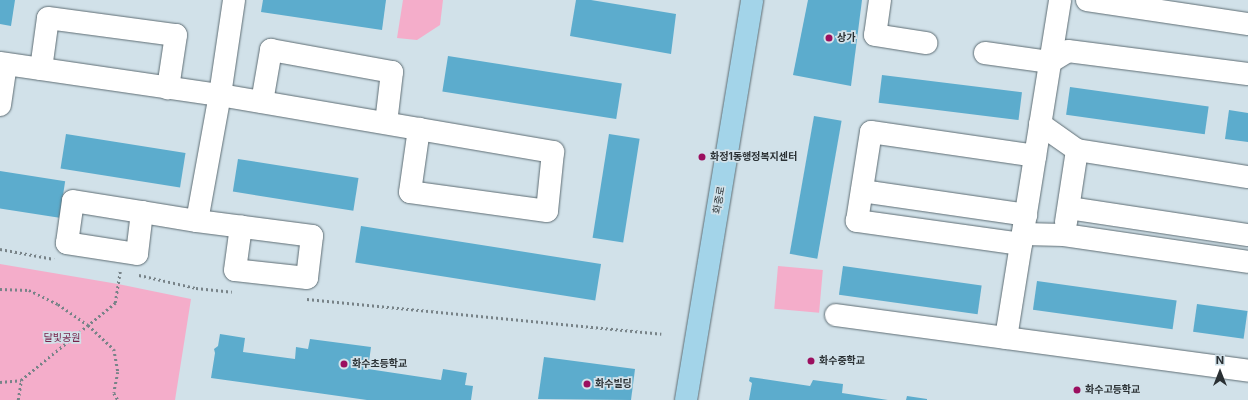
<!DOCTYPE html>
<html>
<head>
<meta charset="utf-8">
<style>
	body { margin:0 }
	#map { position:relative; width:1248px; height:400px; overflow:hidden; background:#d1e1e9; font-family:Inter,"Noto Sans KR",sans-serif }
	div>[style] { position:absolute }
	.green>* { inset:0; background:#f4adca; transform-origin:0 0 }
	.building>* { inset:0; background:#5caccd; transform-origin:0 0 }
	.path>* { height:2.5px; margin-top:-1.25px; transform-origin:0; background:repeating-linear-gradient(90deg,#788388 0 2px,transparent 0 5px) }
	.roads { filter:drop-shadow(0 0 1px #5e6d74) drop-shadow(0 0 1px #5e6d74) }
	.minor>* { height:22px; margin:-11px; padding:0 11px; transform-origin:11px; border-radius:11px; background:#fff }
	.major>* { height:22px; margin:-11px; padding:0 11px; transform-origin:11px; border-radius:11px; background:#a3d4e9 }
	.dots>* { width:11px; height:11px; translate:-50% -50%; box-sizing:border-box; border:2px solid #d1e1e9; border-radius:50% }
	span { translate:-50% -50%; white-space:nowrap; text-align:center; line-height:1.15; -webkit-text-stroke:3.5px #d1e1e9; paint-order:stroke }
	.poi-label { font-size:10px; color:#2a3033; font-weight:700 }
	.left { translate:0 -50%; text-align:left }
	.street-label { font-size:10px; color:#2a3033 }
	.park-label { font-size:10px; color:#76244c }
	.north { position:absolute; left:1200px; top:352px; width:40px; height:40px; -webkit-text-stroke:3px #d1e1e9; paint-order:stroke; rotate:0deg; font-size:11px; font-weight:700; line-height:16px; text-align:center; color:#2a3033 }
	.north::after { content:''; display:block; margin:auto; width:14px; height:18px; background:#2a3033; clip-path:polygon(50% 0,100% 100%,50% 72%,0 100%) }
</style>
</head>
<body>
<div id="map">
	<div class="green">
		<div style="clip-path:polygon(403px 0,443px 0,440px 25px,417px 40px,397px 38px)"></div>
		<div style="clip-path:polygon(0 264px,118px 284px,191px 299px,175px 400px,0 400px)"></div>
		<div style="left:778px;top:266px;width:45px;height:43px;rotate:5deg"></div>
	</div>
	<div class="building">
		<div style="clip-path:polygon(0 0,15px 0,11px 26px,0 24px)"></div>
		<div style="clip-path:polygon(263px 0,386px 0,382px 30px,261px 12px)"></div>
		<div style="clip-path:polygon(576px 0,591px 0,676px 14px,671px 54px,570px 36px)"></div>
		<div style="clip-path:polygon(808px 0,862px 0,851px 86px,793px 75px)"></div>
		<div style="left:448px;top:56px;width:176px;height:36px;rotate:9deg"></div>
		<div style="left:882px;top:75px;width:141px;height:28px;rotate:7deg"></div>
		<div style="left:1070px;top:87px;width:140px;height:28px;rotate:8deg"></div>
		<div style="clip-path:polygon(1229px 110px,1248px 113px,1248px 142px,1225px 139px)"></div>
		<div style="left:814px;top:116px;width:28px;height:140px;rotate:10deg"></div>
		<div style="left:66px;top:134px;width:121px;height:35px;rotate:9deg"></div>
		<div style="left:609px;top:134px;width:31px;height:105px;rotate:9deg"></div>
		<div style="left:238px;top:159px;width:122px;height:33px;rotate:9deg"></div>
		<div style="left:0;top:171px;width:66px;height:37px;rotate:9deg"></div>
		<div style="left:361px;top:226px;width:243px;height:37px;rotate:9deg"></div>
		<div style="left:843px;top:266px;width:140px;height:29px;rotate:8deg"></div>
		<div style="left:1037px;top:281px;width:141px;height:29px;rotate:8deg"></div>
		<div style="left:1197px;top:304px;width:51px;height:28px;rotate:8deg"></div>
		<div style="clip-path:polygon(220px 334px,245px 338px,243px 352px,295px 359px,296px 347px,308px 349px,310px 339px,371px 347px,368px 369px,441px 380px,443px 369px,467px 373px,465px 385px,473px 386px,471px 400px,367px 400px,211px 378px,215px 353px,214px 349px,218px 346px)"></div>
		<div style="clip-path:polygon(544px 357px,635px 369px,631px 400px,538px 399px)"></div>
		<div style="clip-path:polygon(750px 377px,810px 386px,813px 380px,843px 384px,842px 393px,888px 400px,749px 400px,752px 383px,749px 381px)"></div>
		<div style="clip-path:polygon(907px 396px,927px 399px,927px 400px,906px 400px)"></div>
	</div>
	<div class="path">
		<div style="left:0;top:249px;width:55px;rotate:10.5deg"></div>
		<div style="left:139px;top:275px;width:58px;rotate:12.8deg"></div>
		<div style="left:196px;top:288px;width:36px;rotate:6deg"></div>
		<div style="left:0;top:289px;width:29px;rotate:2deg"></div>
		<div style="left:29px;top:290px;width:32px;rotate:26deg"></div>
		<div style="left:58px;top:304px;width:37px;rotate:35deg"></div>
		<div style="left:88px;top:325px;width:35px;rotate:43deg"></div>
		<div style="left:114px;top:349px;width:23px;rotate:80deg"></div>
		<div style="left:118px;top:372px;width:21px;rotate:101deg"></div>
		<div style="left:114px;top:393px;width:8px;rotate:60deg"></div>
		<div style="left:307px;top:299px;width:356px;rotate:5.6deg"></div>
		<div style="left:0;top:382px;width:21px;rotate:-5deg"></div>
		<div style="left:21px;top:380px;width:122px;rotate:-39.3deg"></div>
		<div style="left:115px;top:303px;width:32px;rotate:-81deg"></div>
		<div style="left:18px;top:400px;width:20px;rotate:-81deg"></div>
	</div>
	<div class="roads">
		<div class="minor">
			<div style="left:880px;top:0;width:35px;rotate:98deg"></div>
			<div style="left:875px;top:35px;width:52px;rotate:8.9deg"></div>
			<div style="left:1087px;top:0;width:163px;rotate:8.5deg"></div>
			<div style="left:985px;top:53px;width:66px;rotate:7.9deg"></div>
			<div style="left:1050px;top:62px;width:21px;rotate:-31deg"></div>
			<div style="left:1068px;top:51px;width:181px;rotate:7.3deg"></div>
			<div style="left:0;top:63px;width:222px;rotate:8.3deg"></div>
			<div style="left:220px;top:95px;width:338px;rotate:9.7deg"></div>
			<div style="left:553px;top:152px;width:59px;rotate:95.8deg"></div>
			<div style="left:547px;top:211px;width:138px;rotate:-172.1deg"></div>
			<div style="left:410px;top:192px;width:64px;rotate:-81.9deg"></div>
			<div style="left:41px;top:69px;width:51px;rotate:-82.2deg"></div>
			<div style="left:48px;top:18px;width:129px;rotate:7.6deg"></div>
			<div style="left:176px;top:35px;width:54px;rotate:98.6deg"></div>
			<div style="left:262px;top:102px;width:53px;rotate:-80.2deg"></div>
			<div style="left:271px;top:50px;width:123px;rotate:10.3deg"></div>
			<div style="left:392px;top:72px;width:51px;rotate:96.7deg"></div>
			<div style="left:0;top:105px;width:41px;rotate:-81.7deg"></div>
			<div style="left:1040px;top:124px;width:45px;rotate:35.1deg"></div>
			<div style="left:1077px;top:150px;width:173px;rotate:9deg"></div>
			<div style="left:862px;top:191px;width:166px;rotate:8.3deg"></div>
			<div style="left:1069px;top:208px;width:181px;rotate:8.6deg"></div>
			<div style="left:142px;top:212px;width:42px;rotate:96.8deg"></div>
			<div style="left:137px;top:254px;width:71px;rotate:-171.1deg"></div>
			<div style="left:67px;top:243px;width:42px;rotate:-81.9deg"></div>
			<div style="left:73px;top:201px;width:70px;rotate:9.1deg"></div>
			<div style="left:142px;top:212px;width:56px;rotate:9.3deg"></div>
			<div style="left:197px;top:221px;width:116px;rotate:7.4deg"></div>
			<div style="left:312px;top:236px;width:42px;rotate:96.8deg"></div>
			<div style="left:307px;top:278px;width:72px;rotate:-173.7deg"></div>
			<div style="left:235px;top:270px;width:44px;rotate:-82.2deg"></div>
			<div style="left:197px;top:221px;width:128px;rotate:-79.7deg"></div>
			<div style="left:220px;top:95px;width:96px;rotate:-81.6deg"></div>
			<div style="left:1066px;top:222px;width:73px;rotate:-81.3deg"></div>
			<div style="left:1023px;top:234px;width:41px;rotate:1.4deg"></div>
			<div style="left:1064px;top:235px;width:186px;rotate:8.3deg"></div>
			<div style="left:1021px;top:244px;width:166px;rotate:-172deg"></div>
			<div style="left:857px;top:221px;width:90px;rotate:-81.1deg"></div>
			<div style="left:871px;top:132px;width:166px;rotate:8.3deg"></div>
			<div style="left:836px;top:315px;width:416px;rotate:7.7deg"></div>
			<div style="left:1006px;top:338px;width:342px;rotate:-80.9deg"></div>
		</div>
		<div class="major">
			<div style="left:686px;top:400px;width:405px;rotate:-80.6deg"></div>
		</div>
	</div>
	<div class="dots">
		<div style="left:829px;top:38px;background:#9b0f5f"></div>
		<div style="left:702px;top:157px;background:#9b0f5f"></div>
		<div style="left:811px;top:361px;background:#9b0f5f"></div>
		<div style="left:344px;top:364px;background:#9b0f5f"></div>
		<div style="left:587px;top:384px;background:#9b0f5f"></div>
		<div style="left:1077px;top:390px;background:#9b0f5f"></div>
	</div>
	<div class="poi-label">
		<span class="left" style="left:837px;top:38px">상가</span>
		<span class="left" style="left:710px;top:157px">화정1동행정복지센터</span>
		<span class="left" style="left:819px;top:361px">화수중학교</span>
		<span class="left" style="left:352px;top:364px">화수초등학교</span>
		<span class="left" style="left:595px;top:384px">화수빌딩</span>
		<span class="left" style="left:1085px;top:390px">화수고등학교</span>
	</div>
	<div class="street-label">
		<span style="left:719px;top:200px;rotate:-80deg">화중로</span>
	</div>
	<div class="park-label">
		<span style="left:62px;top:338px">달빛공원</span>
	</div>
	<div class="north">N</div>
</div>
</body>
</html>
